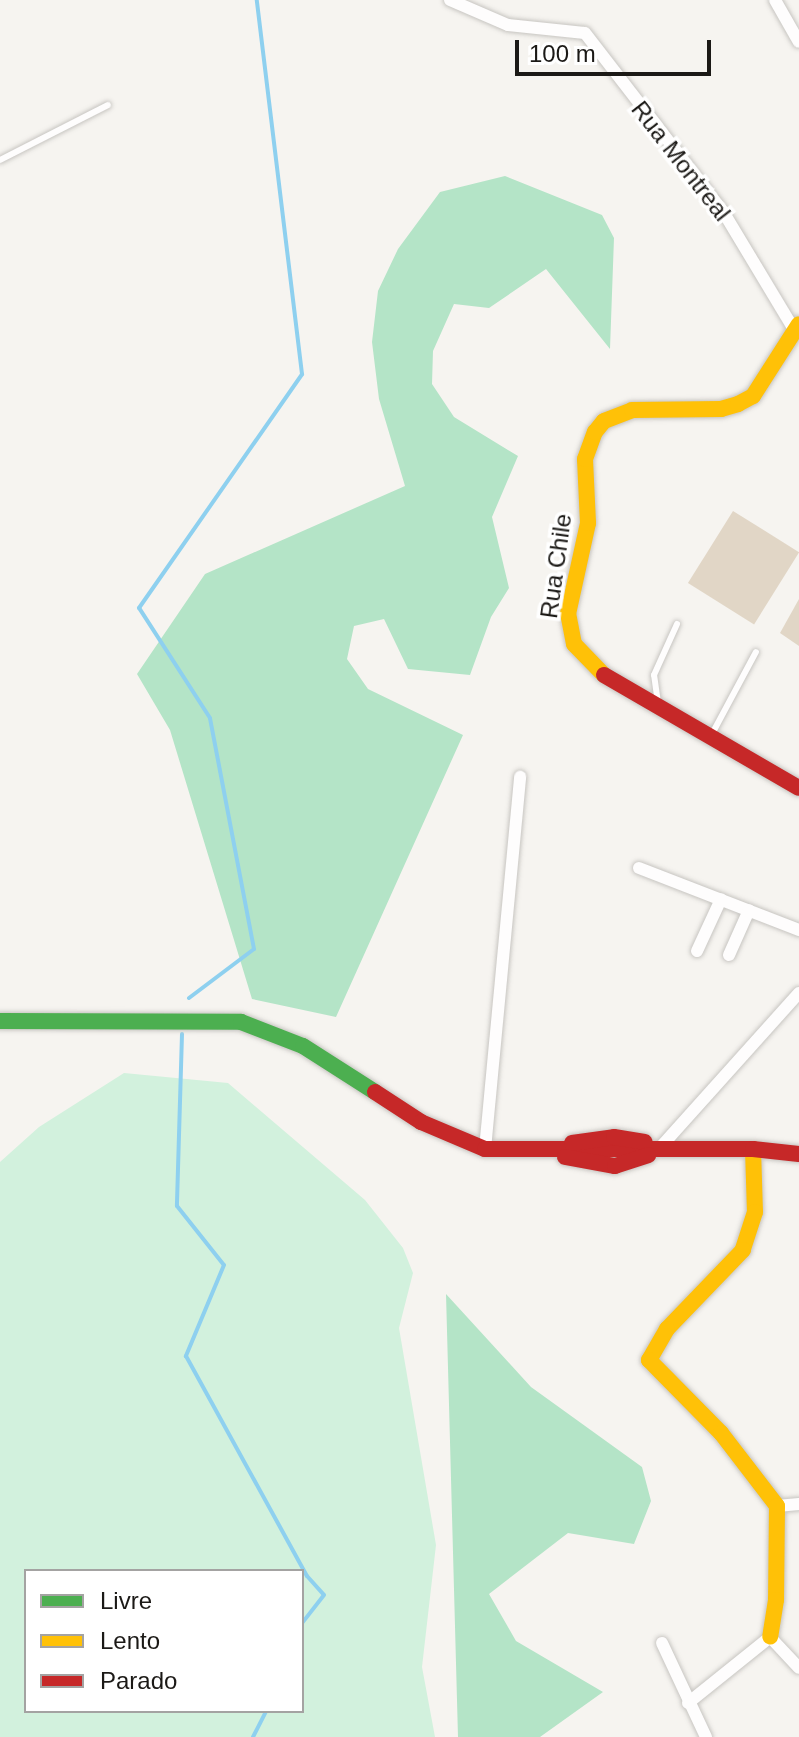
<!DOCTYPE html>
<html>
<head>
<meta charset="utf-8">
<style>
	body { margin:0 }
	#map { position:relative; width:799px; height:1737px; overflow:hidden; background:#f6f4f0; font-family:Arial,sans-serif }
	div>[style] { position:absolute }
	.green>* { inset:0; background:#d2f1dd }
	.forest>* { inset:0; background:#b4e4c7 }
	.stream>* { height:4px; margin:-2px; padding:0 2px; transform-origin:2px; border-radius:2px; background:#8ed0ef }
	.building>* { inset:0; background:#e1d6c6; transform-origin:0 0 }
	.roads { filter:drop-shadow(0 0 2px #c7c5c1) drop-shadow(0 0 2px #c7c5c1) }
	.lane>* { height:6px; margin:-3px; padding:0 3px; transform-origin:3px; border-radius:3px; background:#fefdfd }
	.street>* { height:12px; margin:-6px; padding:0 6px; transform-origin:6px; border-radius:6px; background:#fefdfd }
	.fast>* { height:16px; margin:-8px; padding:0 8px; transform-origin:8px; border-radius:8px; background:#4caf50 }
	.slow>* { height:16px; margin:-8px; padding:0 8px; transform-origin:8px; border-radius:8px; background:#ffc107 }
	.jam>* { height:16px; margin:-8px; padding:0 8px; transform-origin:8px; border-radius:8px; background:#c62828 }
	span { translate:-50% -50%; white-space:nowrap; text-align:center; line-height:1.15; -webkit-text-stroke:7px #fff; paint-order:stroke }
	.street-label { font-size:24px; color:#1b1916 }
	.legend { position:absolute; left:24px; top:1569px; width:280px; height:144px; box-sizing:border-box; background:#fff; border:2px solid #a4a3a2; margin:0; padding:10px 14px; list-style:none; font-size:24px; color:#1b1916 }
	.legend li { display:flex; align-items:center; gap:16px; height:40px }
	.legend b { width:40px; border:2px solid #a4a3a2 }
	.scale { position:absolute; left:515px; top:40px; width:196px; height:36px; box-sizing:border-box; border:4px solid #1b1916; border-top:0; padding-left:10px; font-size:24px; line-height:28px; white-space:nowrap; color:#1b1916; -webkit-text-stroke:6px #fff; paint-order:stroke }
</style>
</head>
<body>
<div id="map">
	<div class="green">
		<div style="clip-path:polygon(evenodd,124px 1073px,228px 1083px,365px 1200px,403px 1248px,413px 1273px,399px 1328px,436px 1545px,422px 1667px,435px 1737px,0 1737px,0 1162px,39px 1127px,124px 1073px,26px 1571px,302px 1571px,302px 1711px,26px 1711px,26px 1571px)"></div>
	</div>
	<div class="forest">
		<div style="clip-path:polygon(505px 176px,602px 215px,614px 238px,610px 349px,546px 269px,489px 308px,454px 304px,433px 351px,432px 384px,454px 417px,518px 456px,492px 517px,509px 588px,491px 617px,470px 675px,408px 669px,384px 619px,354px 626px,347px 659px,368px 689px,463px 735px,336px 1017px,252px 999px,170px 730px,137px 674px,205px 574px,405px 486px,379px 399px,372px 342px,378px 291px,398px 249px,440px 192px)"></div>
		<div style="clip-path:polygon(446px 1294px,531px 1387px,642px 1467px,651px 1501px,634px 1544px,568px 1533px,489px 1594px,516px 1641px,603px 1692px,540px 1737px,458px 1737px)"></div>
	</div>
	<div class="stream">
		<div style="left:189px;top:998px;width:81px;rotate:-37deg"></div>
		<div style="left:254px;top:949px;width:235px;rotate:-100.8deg"></div>
		<div style="left:210px;top:718px;width:131px;rotate:-122.8deg"></div>
		<div style="left:139px;top:608px;width:285px;rotate:-55.1deg"></div>
		<div style="left:302px;top:374px;width:377px;rotate:-96.9deg"></div>
		<div style="left:182px;top:1034px;width:172px;rotate:91.7deg"></div>
		<div style="left:177px;top:1206px;width:75px;rotate:51.5deg"></div>
		<div style="left:224px;top:1265px;width:99px;rotate:112.7deg"></div>
		<div style="left:186px;top:1356px;width:251px;rotate:61.2deg"></div>
		<div style="left:307px;top:1576px;width:25px;rotate:48deg"></div>
		<div style="left:324px;top:1595px;width:36px;rotate:128deg"></div>
		<div style="left:253px;top:1737px;width:29px;rotate:-63deg"></div>
	</div>
	<div class="building">
		<div style="left:733px;top:511px;width:78px;height:85px;rotate:32deg"></div>
		<div style="clip-path:polygon(799px 599px,799px 646px,780px 633px)"></div>
	</div>
	<div class="roads">
		<div class="lane">
			<div style="left:0;top:160px;width:121px;rotate:-27deg"></div>
			<div style="left:658px;top:703px;width:28px;rotate:-98deg"></div>
			<div style="left:654px;top:675px;width:56px;rotate:-65.7deg"></div>
			<div style="left:712px;top:734px;width:93px;rotate:-61.8deg"></div>
		</div>
		<div class="street">
			<div style="left:450px;top:0;width:63px;rotate:23.3deg"></div>
			<div style="left:508px;top:25px;width:77px;rotate:5.9deg"></div>
			<div style="left:585px;top:33px;width:227px;rotate:52.3deg"></div>
			<div style="left:724px;top:213px;width:138px;rotate:59deg"></div>
			<div style="left:775px;top:0;width:48px;rotate:60.3deg"></div>
			<div style="left:639px;top:868px;width:172px;rotate:21.2deg"></div>
			<div style="left:697px;top:951px;width:57px;rotate:-65.2deg"></div>
			<div style="left:729px;top:955px;width:49px;rotate:-66deg"></div>
			<div style="left:485px;top:1149px;width:374px;rotate:-84.6deg"></div>
			<div style="left:658px;top:1150px;width:211px;rotate:-48.1deg"></div>
			<div style="left:777px;top:1506px;width:22px;rotate:-5deg"></div>
			<div style="left:662px;top:1643px;width:104px;rotate:64.9deg"></div>
			<div style="left:688px;top:1703px;width:105px;rotate:-38.8deg"></div>
			<div style="left:770px;top:1637px;width:42px;rotate:46.9deg"></div>
		</div>
		<div class="fast">
			<div style="left:0;top:1021px;width:241px;rotate:0.2deg"></div>
			<div style="left:241px;top:1022px;width:66px;rotate:21.2deg"></div>
			<div style="left:303px;top:1046px;width:85px;rotate:32.6deg"></div>
		</div>
		<div class="slow">
			<div style="left:604px;top:675px;width:43px;rotate:-134.1deg"></div>
			<div style="left:574px;top:644px;width:31px;rotate:-101deg"></div>
			<div style="left:568px;top:614px;width:93px;rotate:-77.6deg"></div>
			<div style="left:588px;top:523px;width:64px;rotate:-92.7deg"></div>
			<div style="left:585px;top:459px;width:29px;rotate:-70deg"></div>
			<div style="left:595px;top:432px;width:14px;rotate:-51deg"></div>
			<div style="left:604px;top:421px;width:30px;rotate:-21deg"></div>
			<div style="left:632px;top:410px;width:89px;rotate:-0.6deg"></div>
			<div style="left:721px;top:409px;width:18px;rotate:-16deg"></div>
			<div style="left:738px;top:404px;width:17px;rotate:-28deg"></div>
			<div style="left:753px;top:396px;width:85px;rotate:-57.4deg"></div>
			<div style="left:753px;top:1149px;width:63px;rotate:88.2deg"></div>
			<div style="left:755px;top:1212px;width:40px;rotate:108deg"></div>
			<div style="left:743px;top:1250px;width:110px;rotate:133.9deg"></div>
			<div style="left:667px;top:1329px;width:36px;rotate:120deg"></div>
			<div style="left:649px;top:1360px;width:103px;rotate:45.4deg"></div>
			<div style="left:721px;top:1433px;width:92px;rotate:52.5deg"></div>
			<div style="left:777px;top:1506px;width:94px;rotate:90.6deg"></div>
			<div style="left:776px;top:1600px;width:37px;rotate:99deg"></div>
		</div>
		<div class="jam">
			<div style="left:604px;top:675px;width:225px;rotate:30.1deg"></div>
			<div style="left:375px;top:1092px;width:55px;rotate:33.1deg"></div>
			<div style="left:421px;top:1122px;width:69px;rotate:22.9deg"></div>
			<div style="left:485px;top:1149px;width:268px"></div>
			<div style="left:753px;top:1149px;width:46px;rotate:6.2deg"></div>
			<div style="left:572px;top:1143px;width:42px;rotate:-8.1deg"></div>
			<div style="left:614px;top:1137px;width:31px;rotate:9deg"></div>
			<div style="left:565px;top:1157px;width:51px;rotate:10.2deg"></div>
			<div style="left:615px;top:1166px;width:35px;rotate:-18deg"></div>
		</div>
	</div>
	<div class="street-label">
		<span style="left:681px;top:161px;rotate:52deg">Rua Montreal</span>
		<span style="left:556px;top:566px;rotate:-82deg">Rua Chile</span>
	</div>
	<ul class="legend">
	<li><b style="height:10px;background:#4caf50"></b>Livre</li>
	<li><b style="height:10px;background:#ffc107"></b>Lento</li>
	<li><b style="height:10px;background:#c62828"></b>Parado</li>
	</ul>
	<div class="scale">100 m</div>
</div>
</body>
</html>
